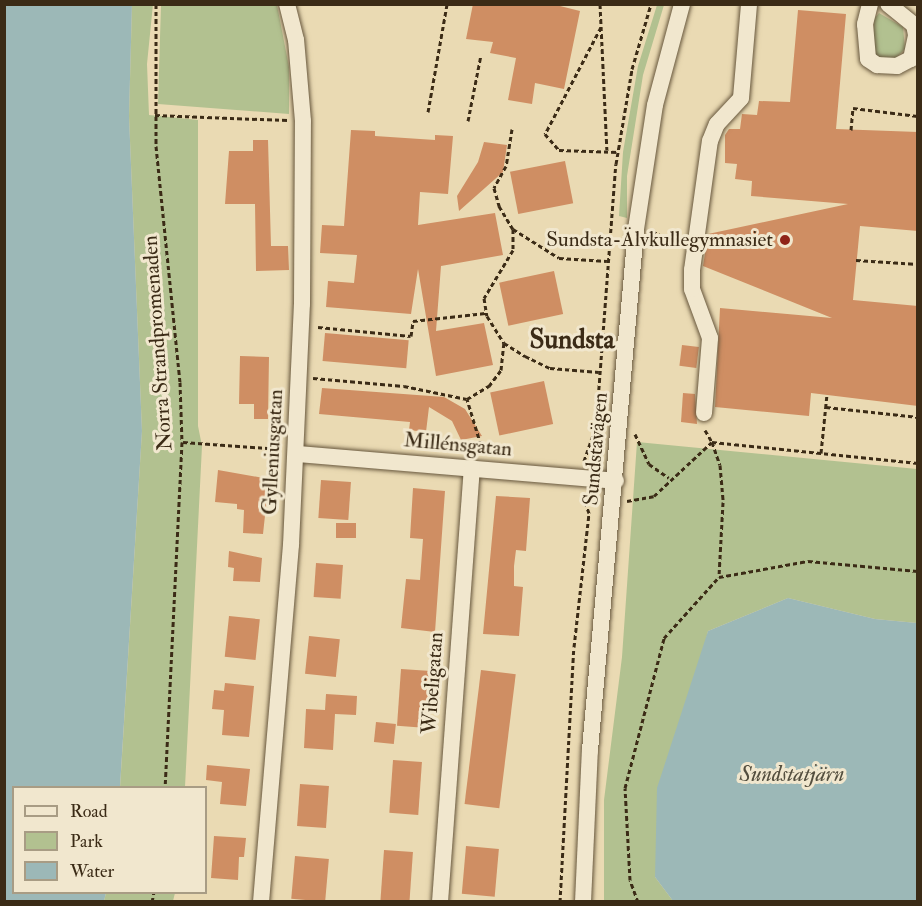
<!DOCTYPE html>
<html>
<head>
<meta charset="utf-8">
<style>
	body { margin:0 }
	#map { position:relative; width:922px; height:906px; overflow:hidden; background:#eadab3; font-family:"IM FELL Double Pica",serif }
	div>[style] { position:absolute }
	.green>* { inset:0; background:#b2c190 }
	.water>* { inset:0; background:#9cb8b7 }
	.building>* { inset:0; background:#cf8e63; transform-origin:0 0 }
	.path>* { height:3px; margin-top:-1.5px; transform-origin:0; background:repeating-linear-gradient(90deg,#3b2b16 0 4.5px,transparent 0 7.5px) }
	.roads { filter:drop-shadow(0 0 2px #67573d) drop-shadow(0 0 2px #67573d) }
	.minor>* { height:16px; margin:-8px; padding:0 8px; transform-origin:8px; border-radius:8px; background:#f1e7ce }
	.dots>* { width:16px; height:16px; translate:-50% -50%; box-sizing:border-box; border:3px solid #f1e7ce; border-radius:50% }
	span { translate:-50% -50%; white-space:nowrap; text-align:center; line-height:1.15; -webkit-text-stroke:6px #f1e7ce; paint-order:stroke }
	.poi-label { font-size:21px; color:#3b2b16 }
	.right { translate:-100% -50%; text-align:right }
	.street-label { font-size:21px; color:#3b2b16 }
	.water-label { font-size:22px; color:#534e3e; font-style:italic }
	.district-label { font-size:27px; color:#3b2b16; font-weight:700 }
	.frame { position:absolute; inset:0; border:6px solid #3b2b16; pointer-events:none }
	.legend { position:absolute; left:12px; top:786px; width:195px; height:108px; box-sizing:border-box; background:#f1e7ce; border:2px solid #a89c84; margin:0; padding:8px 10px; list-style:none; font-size:18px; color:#3b2b16 }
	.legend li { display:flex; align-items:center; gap:12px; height:30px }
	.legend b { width:30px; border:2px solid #a89c84 }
</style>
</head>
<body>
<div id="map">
	<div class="green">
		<div style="clip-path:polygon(153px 4px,147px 64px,149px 115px,198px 120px,198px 426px,202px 446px,185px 787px,120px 788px,142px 431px,129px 116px,132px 5px)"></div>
		<div style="clip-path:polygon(161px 5px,277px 5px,289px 67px,289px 114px,158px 104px)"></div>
		<div style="clip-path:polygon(657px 5px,664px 5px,643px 75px,627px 176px,627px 218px,619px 216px,623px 152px,638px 66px)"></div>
		<div style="clip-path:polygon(879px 13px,903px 27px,905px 49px,895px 59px,878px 57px,873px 51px,874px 19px)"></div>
		<div style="clip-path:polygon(637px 442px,917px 469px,917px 623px,875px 619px,788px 598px,708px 631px,655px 877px,673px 901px,604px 902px,604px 800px,622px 657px)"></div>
		<div style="clip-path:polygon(106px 893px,106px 892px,175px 893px,173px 901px,104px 901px)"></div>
	</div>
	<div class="water">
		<div style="clip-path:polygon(5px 4px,132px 5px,129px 116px,142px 431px,120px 787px,14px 788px,14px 892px,106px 893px,104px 901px,5px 901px)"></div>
		<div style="clip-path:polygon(788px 598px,875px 619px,917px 623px,917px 901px,673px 901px,655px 877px,657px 788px,708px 631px)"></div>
	</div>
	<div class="building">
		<div style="clip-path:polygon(473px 4px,552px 4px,580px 11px,564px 89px,535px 83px,532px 104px,508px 100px,516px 58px,490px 53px,493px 42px,466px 39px)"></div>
		<div style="clip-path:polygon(798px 10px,846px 14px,836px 129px,918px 132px,918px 231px,860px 226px,853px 300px,918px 306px,918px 406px,811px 393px,809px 416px,715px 407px,720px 308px,832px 318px,703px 266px,708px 234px,848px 204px,751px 196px,752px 181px,735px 179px,737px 164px,725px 163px,725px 135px,729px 129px,740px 129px,742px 114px,757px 115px,759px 101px,790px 102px)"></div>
		<div style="clip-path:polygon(351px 130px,375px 131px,375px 136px,435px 140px,435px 135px,453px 136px,448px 194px,420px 192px,418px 225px,495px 213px,503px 255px,441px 266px,436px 331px,484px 323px,493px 365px,436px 376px,418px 269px,411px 314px,326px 307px,328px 281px,354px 283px,357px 255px,320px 253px,322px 225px,344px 226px)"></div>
		<div style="clip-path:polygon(253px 140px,268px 140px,271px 246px,288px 246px,289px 270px,256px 271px,255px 204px,225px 204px,229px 151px,253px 151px)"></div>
		<div style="clip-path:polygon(484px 142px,507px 145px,503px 172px,459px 211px,457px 196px,478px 162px)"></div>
		<div style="left:565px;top:161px;width:43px;height:56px;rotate:79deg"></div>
		<div style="left:554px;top:271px;width:44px;height:56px;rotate:78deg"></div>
		<div style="left:325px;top:333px;width:84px;height:28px;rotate:5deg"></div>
		<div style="left:682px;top:345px;width:17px;height:21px;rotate:7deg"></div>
		<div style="clip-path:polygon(240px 356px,269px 357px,268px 419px,254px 419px,254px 404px,239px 404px)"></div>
		<div style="left:544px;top:381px;width:44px;height:55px;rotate:78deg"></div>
		<div style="clip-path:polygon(322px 388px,444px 397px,465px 409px,482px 436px,461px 440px,452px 421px,429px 407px,426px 432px,409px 430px,410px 422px,319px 414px)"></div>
		<div style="clip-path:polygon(683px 393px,695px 394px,697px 424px,681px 422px)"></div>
		<div style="clip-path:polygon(218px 470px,269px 479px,263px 534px,243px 533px,244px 510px,237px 509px,237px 504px,215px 502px)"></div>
		<div style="left:321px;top:480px;width:30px;height:38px;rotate:4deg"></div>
		<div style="clip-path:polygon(413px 488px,445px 491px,435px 632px,401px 628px,406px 579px,420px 580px,423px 539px,410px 538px)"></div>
		<div style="clip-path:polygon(496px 496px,530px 498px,526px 551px,516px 550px,514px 566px,514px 586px,523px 587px,519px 636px,483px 634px)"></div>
		<div style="left:336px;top:523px;width:20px;height:15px"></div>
		<div style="clip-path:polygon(229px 551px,262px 558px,260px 582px,233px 581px,234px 568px,228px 567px)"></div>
		<div style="left:316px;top:563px;width:27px;height:34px;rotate:4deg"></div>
		<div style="left:229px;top:616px;width:31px;height:41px;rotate:6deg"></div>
		<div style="left:309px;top:636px;width:31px;height:38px;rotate:6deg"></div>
		<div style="left:401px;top:669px;width:30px;height:57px;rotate:4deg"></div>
		<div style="left:481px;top:670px;width:35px;height:135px;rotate:7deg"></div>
		<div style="clip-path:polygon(225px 683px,254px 686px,249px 737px,222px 735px,224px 710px,212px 709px,214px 690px,224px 691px)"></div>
		<div style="clip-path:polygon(326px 694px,357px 696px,356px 715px,335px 714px,333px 750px,304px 748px,306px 709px,325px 710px)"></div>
		<div style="left:376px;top:722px;width:20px;height:20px;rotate:6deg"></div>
		<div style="left:393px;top:760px;width:29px;height:53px;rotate:4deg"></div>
		<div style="clip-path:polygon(207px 765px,250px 769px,246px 806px,220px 804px,222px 782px,206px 780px)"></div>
		<div style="left:300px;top:784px;width:29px;height:42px;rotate:4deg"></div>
		<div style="clip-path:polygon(214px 836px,246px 838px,244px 857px,239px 857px,238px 880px,211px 878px)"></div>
		<div style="left:466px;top:846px;width:33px;height:48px;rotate:5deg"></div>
		<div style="left:384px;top:850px;width:29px;height:52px;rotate:4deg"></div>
		<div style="left:295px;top:856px;width:34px;height:43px;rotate:5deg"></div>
	</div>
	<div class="path">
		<div style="left:156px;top:4px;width:142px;rotate:90deg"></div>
		<div style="left:156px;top:146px;width:237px;rotate:84.2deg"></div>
		<div style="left:180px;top:382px;width:60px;rotate:88.1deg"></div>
		<div style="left:182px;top:442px;width:346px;rotate:92.8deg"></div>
		<div style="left:600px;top:4px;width:146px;rotate:87.3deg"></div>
		<div style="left:601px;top:27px;width:121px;rotate:117.6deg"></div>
		<div style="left:545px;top:134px;width:21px;rotate:49deg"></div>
		<div style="left:559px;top:150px;width:59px;rotate:1.9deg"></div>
		<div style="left:428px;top:112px;width:110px;rotate:-80deg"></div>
		<div style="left:155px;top:115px;width:133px;rotate:2.2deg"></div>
		<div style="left:468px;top:121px;width:67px;rotate:-78.9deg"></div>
		<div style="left:512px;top:129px;width:37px;rotate:99deg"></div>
		<div style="left:506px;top:166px;width:25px;rotate:119deg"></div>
		<div style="left:494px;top:188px;width:19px;rotate:74deg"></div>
		<div style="left:499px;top:206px;width:27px;rotate:59deg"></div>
		<div style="left:513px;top:229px;width:54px;rotate:32.2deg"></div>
		<div style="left:559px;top:258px;width:48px;rotate:3.6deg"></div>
		<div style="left:851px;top:130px;width:22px;rotate:-85deg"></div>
		<div style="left:853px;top:108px;width:65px;rotate:7deg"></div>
		<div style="left:513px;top:229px;width:21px;rotate:90deg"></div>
		<div style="left:513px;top:250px;width:56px;rotate:121.1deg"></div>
		<div style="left:484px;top:298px;width:18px;rotate:81deg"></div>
		<div style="left:487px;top:316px;width:32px;rotate:58deg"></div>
		<div style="left:504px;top:343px;width:25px;rotate:32deg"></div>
		<div style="left:525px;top:356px;width:28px;rotate:26deg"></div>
		<div style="left:550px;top:368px;width:49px;rotate:4.7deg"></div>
		<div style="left:652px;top:231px;width:29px;rotate:27deg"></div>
		<div style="left:856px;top:260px;width:62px;rotate:3.7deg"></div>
		<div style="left:318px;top:327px;width:93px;rotate:5.5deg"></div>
		<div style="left:411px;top:336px;width:15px;rotate:-82deg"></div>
		<div style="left:413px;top:321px;width:73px;rotate:-6.3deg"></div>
		<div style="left:313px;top:378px;width:91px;rotate:5deg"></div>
		<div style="left:404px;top:386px;width:64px;rotate:11.7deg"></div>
		<div style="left:826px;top:407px;width:93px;rotate:6.2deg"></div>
		<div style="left:705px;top:430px;width:14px;rotate:60deg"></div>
		<div style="left:712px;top:442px;width:207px;rotate:5.8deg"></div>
		<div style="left:635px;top:434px;width:33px;rotate:65deg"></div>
		<div style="left:649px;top:464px;width:24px;rotate:35deg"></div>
		<div style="left:183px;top:442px;width:98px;rotate:4.1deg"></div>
		<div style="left:483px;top:452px;width:55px;rotate:-106.8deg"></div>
		<div style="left:467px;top:399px;width:26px;rotate:-31deg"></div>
		<div style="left:489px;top:386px;width:20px;rotate:-53deg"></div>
		<div style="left:501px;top:370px;width:27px;rotate:-84deg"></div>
		<div style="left:821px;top:453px;width:59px;rotate:-84.2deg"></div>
		<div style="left:584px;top:461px;width:36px;rotate:-71deg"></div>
		<div style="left:596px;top:427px;width:264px;rotate:-85.7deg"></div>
		<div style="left:616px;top:164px;width:96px;rotate:-80.4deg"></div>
		<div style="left:632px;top:69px;width:68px;rotate:-73.7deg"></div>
		<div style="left:627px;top:501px;width:27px;rotate:-10deg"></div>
		<div style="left:654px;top:496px;width:79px;rotate:-43deg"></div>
		<div style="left:712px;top:442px;width:24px;rotate:71deg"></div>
		<div style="left:720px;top:465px;width:37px;rotate:85deg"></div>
		<div style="left:723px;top:502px;width:75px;rotate:93.1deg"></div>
		<div style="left:152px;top:902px;width:10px;rotate:-79deg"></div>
		<div style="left:560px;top:902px;width:255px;rotate:-86.9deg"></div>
		<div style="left:574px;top:647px;width:135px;rotate:-83.6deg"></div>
		<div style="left:589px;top:513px;width:20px;rotate:-110deg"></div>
		<div style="left:638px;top:902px;width:23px;rotate:-110deg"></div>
		<div style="left:630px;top:880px;width:92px;rotate:-93.1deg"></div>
		<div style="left:625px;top:788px;width:155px;rotate:-75.4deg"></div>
		<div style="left:664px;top:638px;width:82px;rotate:-48deg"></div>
		<div style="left:719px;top:577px;width:90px;rotate:-10.2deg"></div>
		<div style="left:808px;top:561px;width:110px;rotate:5.2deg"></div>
	</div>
	<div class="roads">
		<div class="minor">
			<div style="left:870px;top:4px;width:21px;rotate:104deg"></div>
			<div style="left:865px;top:24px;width:35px;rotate:85deg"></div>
			<div style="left:868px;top:59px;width:11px;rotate:34deg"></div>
			<div style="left:877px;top:65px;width:20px;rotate:3deg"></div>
			<div style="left:897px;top:66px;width:16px;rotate:-27deg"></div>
			<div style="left:911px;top:59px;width:25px;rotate:-78deg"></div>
			<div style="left:916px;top:35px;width:10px;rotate:-101deg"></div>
			<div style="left:914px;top:25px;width:33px;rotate:-141deg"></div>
			<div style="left:704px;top:413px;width:75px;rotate:-85.4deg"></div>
			<div style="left:710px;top:338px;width:52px;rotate:-110.2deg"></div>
			<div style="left:692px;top:289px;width:19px;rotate:-90deg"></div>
			<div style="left:692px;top:270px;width:130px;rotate:-82.1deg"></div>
			<div style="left:710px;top:141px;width:18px;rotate:-68deg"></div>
			<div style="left:717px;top:124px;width:35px;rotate:-47deg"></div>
			<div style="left:741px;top:98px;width:94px;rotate:-85.1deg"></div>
			<div style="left:297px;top:454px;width:320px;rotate:4.8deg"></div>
			<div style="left:261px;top:902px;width:358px;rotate:-85.2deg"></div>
			<div style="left:291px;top:545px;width:241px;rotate:-87.4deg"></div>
			<div style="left:302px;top:304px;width:183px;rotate:-89.7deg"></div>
			<div style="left:303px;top:121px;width:81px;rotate:-94.9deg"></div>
			<div style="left:296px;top:40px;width:37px;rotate:-104deg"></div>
			<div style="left:440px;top:902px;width:435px;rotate:-85.8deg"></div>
			<div style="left:583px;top:902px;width:152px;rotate:-87.4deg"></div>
			<div style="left:590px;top:750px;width:523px;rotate:-84.95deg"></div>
			<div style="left:636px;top:229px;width:125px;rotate:-81.3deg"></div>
			<div style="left:655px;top:105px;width:105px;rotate:-75deg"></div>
		</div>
	</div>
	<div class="dots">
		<div style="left:785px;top:240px;background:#8f2418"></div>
	</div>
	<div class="poi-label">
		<span class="right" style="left:773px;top:240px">Sundsta-Älvkullegymnasiet</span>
	</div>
	<div class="street-label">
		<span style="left:158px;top:343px;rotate:-94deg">Norra Strandpromenaden</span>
		<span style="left:458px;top:445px;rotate:5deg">Millénsgatan</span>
		<span style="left:596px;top:449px;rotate:-85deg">Sundstavägen</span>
		<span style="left:273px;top:452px;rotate:-87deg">Gylleniusgatan</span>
		<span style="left:433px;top:683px;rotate:-86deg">Wibeligatan</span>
	</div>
	<div class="water-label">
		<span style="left:792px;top:775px">Sundstatjärn</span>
	</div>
	<div class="district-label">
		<span style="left:572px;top:340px">Sundsta</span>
	</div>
	<div class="frame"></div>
	<ul class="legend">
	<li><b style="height:8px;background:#f1e7ce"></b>Road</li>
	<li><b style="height:16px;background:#b2c190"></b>Park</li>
	<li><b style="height:16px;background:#9cb8b7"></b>Water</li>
	</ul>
</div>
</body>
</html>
